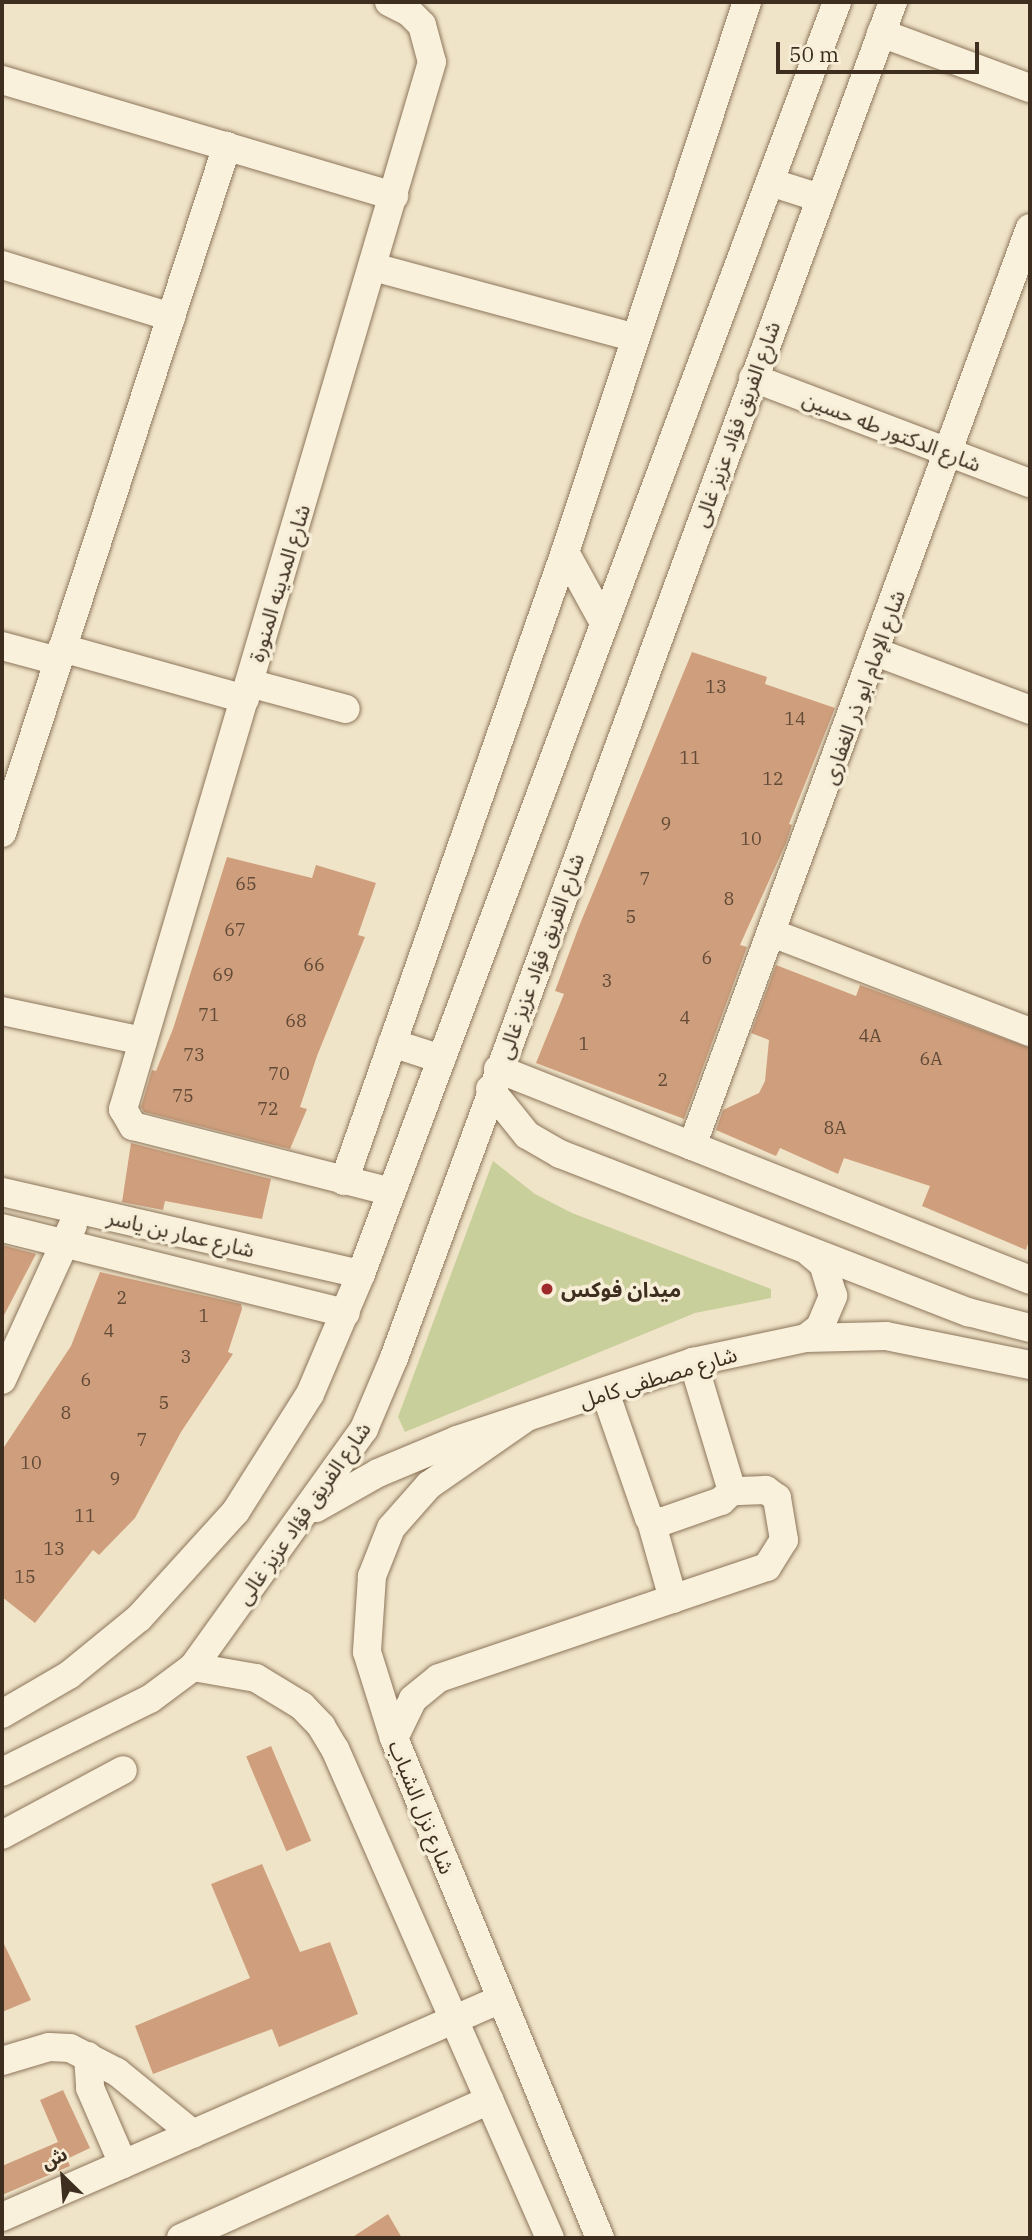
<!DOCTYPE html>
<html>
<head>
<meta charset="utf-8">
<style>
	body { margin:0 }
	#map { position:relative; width:1032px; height:2240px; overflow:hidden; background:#f0e4c8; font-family:"IBM Plex Serif","Noto Sans Arabic",serif }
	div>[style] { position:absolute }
	.green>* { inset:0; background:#c9cf9b }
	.building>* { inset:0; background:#cf9f7d; transform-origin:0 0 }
	.roads { filter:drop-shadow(0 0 2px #8d765c) drop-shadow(0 0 2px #8d765c) }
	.minor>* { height:28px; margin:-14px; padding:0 14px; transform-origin:14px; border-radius:14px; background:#faf1dc }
	.dots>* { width:19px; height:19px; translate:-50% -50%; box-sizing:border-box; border:4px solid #f7eed8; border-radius:50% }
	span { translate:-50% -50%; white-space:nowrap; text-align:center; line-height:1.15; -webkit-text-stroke:7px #f7eed8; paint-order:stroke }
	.number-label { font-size:18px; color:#624a37 }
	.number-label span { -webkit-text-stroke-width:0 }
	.street-label { font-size:21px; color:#3d2e20 }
	.poi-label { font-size:21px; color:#3d2e20; font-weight:700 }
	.left { translate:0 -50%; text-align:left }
	.frame { position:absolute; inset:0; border:4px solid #3d2e20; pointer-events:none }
	.north { position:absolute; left:28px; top:2142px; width:70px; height:70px; -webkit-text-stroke:5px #f7eed8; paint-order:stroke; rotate:335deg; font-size:19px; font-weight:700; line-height:28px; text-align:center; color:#3d2e20 }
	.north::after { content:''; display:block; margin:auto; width:24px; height:32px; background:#3d2e20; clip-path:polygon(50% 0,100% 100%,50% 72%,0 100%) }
	.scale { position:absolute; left:776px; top:42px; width:203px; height:32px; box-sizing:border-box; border:4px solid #3d2e20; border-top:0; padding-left:9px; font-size:21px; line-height:24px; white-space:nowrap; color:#3d2e20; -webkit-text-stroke:5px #f7eed8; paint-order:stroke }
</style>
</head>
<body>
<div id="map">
	<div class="green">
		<div style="clip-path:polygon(493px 1161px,535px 1194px,572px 1213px,771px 1289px,771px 1298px,695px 1313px,405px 1432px,398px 1417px)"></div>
	</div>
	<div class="building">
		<div style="clip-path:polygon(692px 652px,767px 677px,765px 684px,835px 708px,789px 824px,792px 825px,786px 843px,740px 945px,747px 947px,684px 1119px,536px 1063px,564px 994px,555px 991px,578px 929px)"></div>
		<div style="clip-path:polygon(227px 857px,312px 878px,316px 865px,376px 883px,358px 935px,365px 937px,317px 1056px,300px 1107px,307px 1109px,290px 1149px,144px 1112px,141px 1107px,152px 1070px,156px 1071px,173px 1029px)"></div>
		<div style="clip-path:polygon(776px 965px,856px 996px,860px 985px,1030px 1048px,1030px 1237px,1026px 1250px,922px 1206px,930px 1186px,844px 1158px,838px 1174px,780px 1148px,776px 1156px,716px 1130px,723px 1110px,759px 1093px,765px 1081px,769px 1040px,751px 1033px)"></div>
		<div style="clip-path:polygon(131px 1143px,271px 1179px,262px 1219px,165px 1201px,163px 1210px,122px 1202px)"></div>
		<div style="clip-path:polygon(2px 1245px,36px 1254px,2px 1319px)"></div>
		<div style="clip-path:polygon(100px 1272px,241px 1304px,242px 1309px,228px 1352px,233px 1354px,181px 1432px,135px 1518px,99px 1555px,93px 1550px,35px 1623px,2px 1597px,2px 1450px,71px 1346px)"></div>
		<div style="left:271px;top:1746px;width:103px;height:27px;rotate:67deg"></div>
		<div style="clip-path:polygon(262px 1864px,300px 1952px,330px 1942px,358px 2014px,279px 2047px,272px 2029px,153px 2074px,135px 2026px,250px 1978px,211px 1884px)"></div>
		<div style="clip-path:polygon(2px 1940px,31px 2000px,2px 2012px)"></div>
		<div style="clip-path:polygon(63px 2090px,90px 2148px,67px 2159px,70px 2166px,2px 2195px,2px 2166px,58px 2142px,40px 2100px)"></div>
		<div style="clip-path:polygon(388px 2214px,402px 2238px,351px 2238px)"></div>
	</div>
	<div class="roads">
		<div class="minor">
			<div style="left:389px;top:2px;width:22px;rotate:27deg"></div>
			<div style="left:409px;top:12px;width:18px;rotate:45deg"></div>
			<div style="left:422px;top:25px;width:38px;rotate:75deg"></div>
			<div style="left:432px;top:62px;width:1092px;rotate:106.44deg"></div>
			<div style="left:123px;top:1109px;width:20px;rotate:60deg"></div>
			<div style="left:133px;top:1126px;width:266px;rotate:14.3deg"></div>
			<div style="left:881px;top:33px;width:159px;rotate:20.3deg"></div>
			<div style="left:2px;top:80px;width:409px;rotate:16.5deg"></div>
			<div style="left:770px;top:182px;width:52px;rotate:17.7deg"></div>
			<div style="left:2px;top:265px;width:177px;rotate:17.1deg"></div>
			<div style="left:373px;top:267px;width:269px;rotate:15.1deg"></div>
			<div style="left:753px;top:378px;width:296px;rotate:20.8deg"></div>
			<div style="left:565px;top:552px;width:81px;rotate:61.2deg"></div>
			<div style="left:2px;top:646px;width:58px;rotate:15deg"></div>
			<div style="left:62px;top:648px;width:190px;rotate:15.6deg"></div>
			<div style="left:876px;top:652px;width:165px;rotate:20.6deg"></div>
			<div style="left:249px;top:683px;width:100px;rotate:15deg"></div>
			<div style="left:2px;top:833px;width:723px;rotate:-71.87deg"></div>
			<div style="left:772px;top:933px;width:276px;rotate:21deg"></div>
			<div style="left:2px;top:1011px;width:144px;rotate:12deg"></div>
			<div style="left:392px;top:1043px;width:52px;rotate:18.1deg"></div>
			<div style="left:498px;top:1069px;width:572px;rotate:21.63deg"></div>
			<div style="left:490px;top:1089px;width:59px;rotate:51.2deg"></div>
			<div style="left:527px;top:1135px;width:38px;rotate:30deg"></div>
			<div style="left:560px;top:1154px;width:438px;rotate:21.2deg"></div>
			<div style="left:968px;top:1312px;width:64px;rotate:14.5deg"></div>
			<div style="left:692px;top:1146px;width:978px;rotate:-69.79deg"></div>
			<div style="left:344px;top:1181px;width:667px;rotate:-70.64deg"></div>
			<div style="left:565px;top:552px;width:579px;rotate:-71.69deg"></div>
			<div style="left:2px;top:1192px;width:368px;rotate:12.9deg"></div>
			<div style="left:2px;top:1228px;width:354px;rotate:13.9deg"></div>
			<div style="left:806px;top:1338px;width:18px;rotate:-38deg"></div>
			<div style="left:820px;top:1327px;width:34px;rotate:-67deg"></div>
			<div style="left:833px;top:1296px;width:34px;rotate:-107deg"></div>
			<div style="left:823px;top:1264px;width:17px;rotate:-140deg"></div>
			<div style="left:2px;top:1380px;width:170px;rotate:-65.4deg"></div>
			<div style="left:605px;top:1392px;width:133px;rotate:70.8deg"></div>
			<div style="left:649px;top:1518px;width:13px;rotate:18deg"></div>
			<div style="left:661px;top:1522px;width:64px;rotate:-19.3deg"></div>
			<div style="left:721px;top:1501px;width:15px;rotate:-42deg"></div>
			<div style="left:732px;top:1491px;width:135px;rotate:-106.8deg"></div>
			<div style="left:524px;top:1419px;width:116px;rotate:145.2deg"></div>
			<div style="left:429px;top:1485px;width:57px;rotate:131.5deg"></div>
			<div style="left:391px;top:1528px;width:52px;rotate:111.6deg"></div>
			<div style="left:372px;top:1576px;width:76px;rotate:93.8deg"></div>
			<div style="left:367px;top:1652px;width:90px;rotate:72.6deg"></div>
			<div style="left:394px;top:1738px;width:541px;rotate:67.61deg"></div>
			<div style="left:316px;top:1508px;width:71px;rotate:-29.4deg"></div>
			<div style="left:378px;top:1473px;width:86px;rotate:-22.7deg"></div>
			<div style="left:457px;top:1440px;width:249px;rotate:-18.3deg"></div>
			<div style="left:693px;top:1362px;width:116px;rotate:-12deg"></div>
			<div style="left:806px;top:1338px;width:80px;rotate:-1.4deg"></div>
			<div style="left:886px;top:1336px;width:147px;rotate:11.4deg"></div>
			<div style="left:651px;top:1521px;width:81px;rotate:74.2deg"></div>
			<div style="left:193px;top:1667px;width:64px;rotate:9.9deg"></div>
			<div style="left:256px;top:1678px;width:54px;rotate:31.3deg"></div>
			<div style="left:302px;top:1706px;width:28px;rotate:46deg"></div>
			<div style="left:321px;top:1726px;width:27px;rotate:59deg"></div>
			<div style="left:335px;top:1749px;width:534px;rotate:66.27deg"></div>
			<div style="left:2px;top:1714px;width:78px;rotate:-30.2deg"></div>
			<div style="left:69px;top:1675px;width:90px;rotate:-39.2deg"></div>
			<div style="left:139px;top:1618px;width:144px;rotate:-47.8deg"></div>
			<div style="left:236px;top:1511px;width:138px;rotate:-57.7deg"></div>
			<div style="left:310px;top:1394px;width:130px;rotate:-67deg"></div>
			<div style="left:361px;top:1274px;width:1358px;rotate:-69.48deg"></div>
			<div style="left:394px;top:1738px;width:43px;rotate:-64deg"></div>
			<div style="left:413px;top:1699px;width:33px;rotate:-39deg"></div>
			<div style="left:439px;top:1678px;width:346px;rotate:-18.7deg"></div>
			<div style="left:767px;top:1567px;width:32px;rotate:-58deg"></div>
			<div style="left:784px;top:1540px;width:43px;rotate:-99.5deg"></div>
			<div style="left:777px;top:1498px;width:14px;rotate:-144deg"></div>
			<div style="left:766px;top:1490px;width:34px;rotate:178deg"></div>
			<div style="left:2px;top:1772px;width:165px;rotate:-26.3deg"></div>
			<div style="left:150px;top:1699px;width:54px;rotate:-36.7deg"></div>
			<div style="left:193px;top:1667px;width:293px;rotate:-54.3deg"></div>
			<div style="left:364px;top:1429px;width:77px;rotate:-67.1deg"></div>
			<div style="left:394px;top:1358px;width:1445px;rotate:-69.8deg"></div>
			<div style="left:2px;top:1835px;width:137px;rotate:-28.2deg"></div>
			<div style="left:88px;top:2056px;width:32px;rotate:86deg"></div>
			<div style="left:90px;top:2088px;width:83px;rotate:66.5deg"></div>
			<div style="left:2px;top:2061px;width:49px;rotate:-16.6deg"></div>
			<div style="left:49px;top:2047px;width:21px;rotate:3deg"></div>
			<div style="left:70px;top:2048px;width:53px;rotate:27.1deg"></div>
			<div style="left:117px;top:2072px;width:98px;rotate:39.2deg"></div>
			<div style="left:2px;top:2217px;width:545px;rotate:-23.6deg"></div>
			<div style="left:181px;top:2238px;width:338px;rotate:-24.1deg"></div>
		</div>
	</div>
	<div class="dots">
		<div style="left:547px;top:1289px;background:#9e2a2b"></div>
	</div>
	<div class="number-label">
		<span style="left:716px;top:687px">13</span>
		<span style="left:795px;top:719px">14</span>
		<span style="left:690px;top:758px">11</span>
		<span style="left:773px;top:779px">12</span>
		<span style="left:666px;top:824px">9</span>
		<span style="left:751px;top:839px">10</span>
		<span style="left:645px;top:879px">7</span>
		<span style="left:246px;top:884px">65</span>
		<span style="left:729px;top:899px">8</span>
		<span style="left:631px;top:917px">5</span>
		<span style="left:235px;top:930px">67</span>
		<span style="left:707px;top:958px">6</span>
		<span style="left:314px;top:965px">66</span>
		<span style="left:223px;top:975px">69</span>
		<span style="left:607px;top:981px">3</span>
		<span style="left:209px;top:1015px">71</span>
		<span style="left:685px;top:1018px">4</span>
		<span style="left:296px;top:1021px">68</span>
		<span style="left:870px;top:1036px">4A</span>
		<span style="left:584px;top:1044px">1</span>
		<span style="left:194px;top:1055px">73</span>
		<span style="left:931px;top:1059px">6A</span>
		<span style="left:279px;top:1074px">70</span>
		<span style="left:663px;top:1080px">2</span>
		<span style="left:183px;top:1096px">75</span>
		<span style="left:268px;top:1109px">72</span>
		<span style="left:835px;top:1128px">8A</span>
		<span style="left:122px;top:1298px">2</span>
		<span style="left:204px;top:1316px">1</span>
		<span style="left:109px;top:1331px">4</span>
		<span style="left:186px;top:1357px">3</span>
		<span style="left:86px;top:1380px">6</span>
		<span style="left:164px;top:1403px">5</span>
		<span style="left:66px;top:1413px">8</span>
		<span style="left:142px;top:1440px">7</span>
		<span style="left:31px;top:1463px">10</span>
		<span style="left:115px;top:1479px">9</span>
		<span style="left:85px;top:1516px">11</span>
		<span style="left:54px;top:1549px">13</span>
		<span style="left:25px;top:1577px">15</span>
	</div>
	<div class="street-label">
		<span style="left:736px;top:424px;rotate:-70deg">شارع الفريق فؤاد عزيز غالى</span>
		<span style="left:892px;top:431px;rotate:21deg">شارع الدكتور طه حسين</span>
		<span style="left:279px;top:583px;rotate:-73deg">شارع المدينه المنورة</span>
		<span style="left:863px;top:687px;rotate:-70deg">شارع الإمام ابو ذر الغفارى</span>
		<span style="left:540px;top:956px;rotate:-70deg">شارع الفريق فؤاد عزيز غالى</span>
		<span style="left:181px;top:1233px;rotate:13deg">شارع عمار بن ياسر</span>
		<span style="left:658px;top:1377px;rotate:-17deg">شارع مصطفى كامل</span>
		<span style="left:303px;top:1513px;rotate:-55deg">شارع الفريق فؤاد عزيز غالى</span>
		<span style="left:422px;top:1807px;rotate:68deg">شارع نزل الشباب</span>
	</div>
	<div class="poi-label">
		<span class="left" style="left:561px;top:1289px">ميدان فوكس</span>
	</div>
	<div class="frame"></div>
	<div class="north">ش</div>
	<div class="scale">50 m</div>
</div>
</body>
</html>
